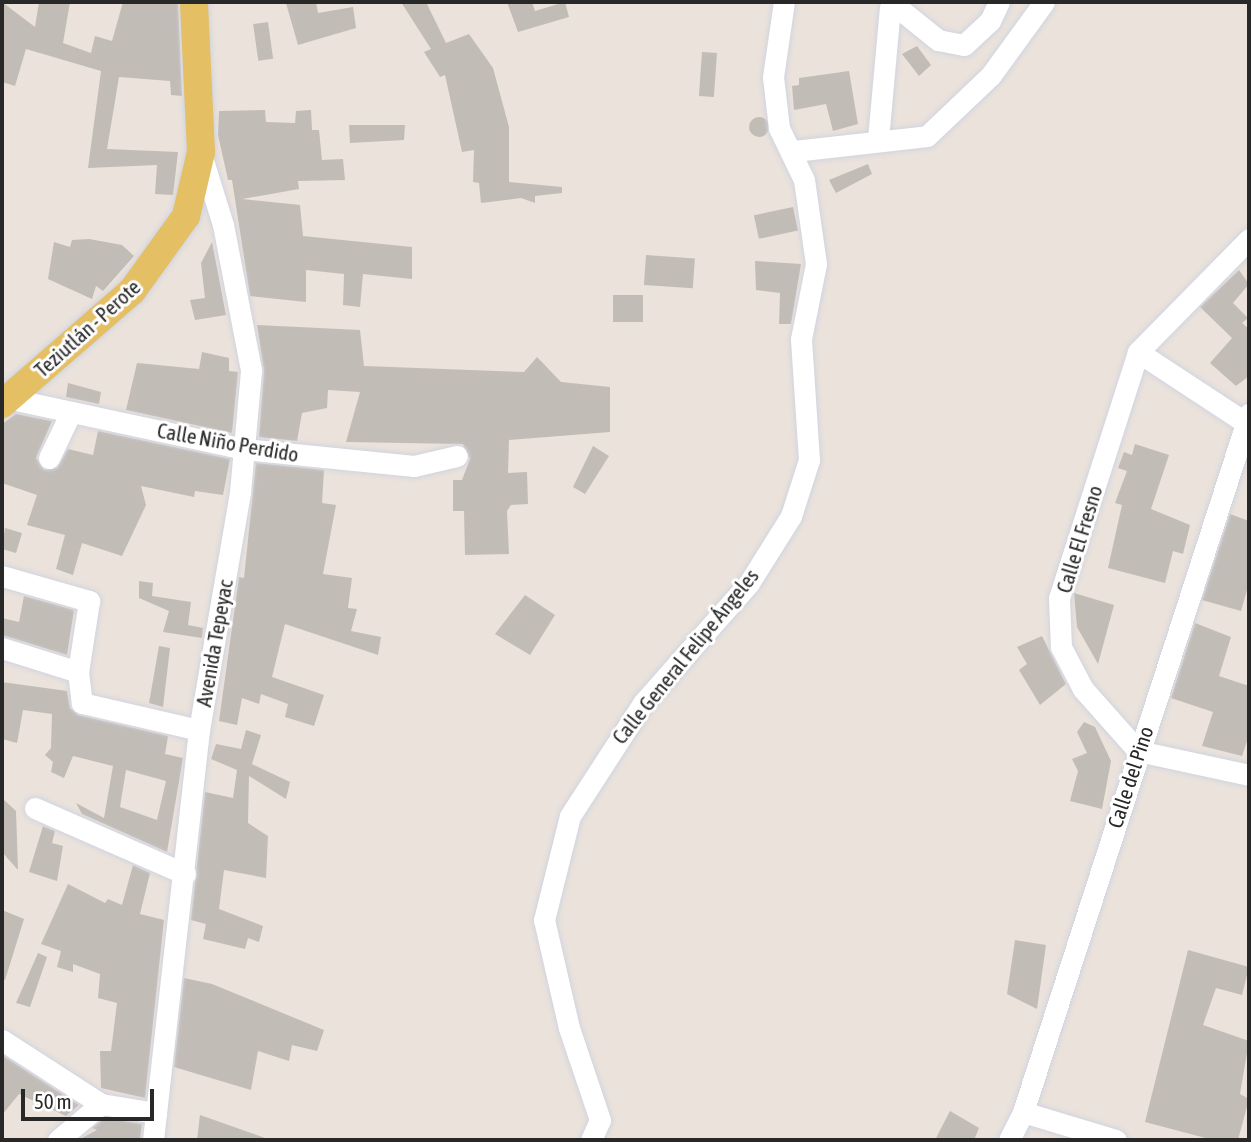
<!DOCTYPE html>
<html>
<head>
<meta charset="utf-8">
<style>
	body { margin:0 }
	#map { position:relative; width:1251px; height:1142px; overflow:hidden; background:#eae2db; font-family:"Asap Condensed",sans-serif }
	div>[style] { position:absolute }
	.building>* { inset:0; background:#c2bcb7; transform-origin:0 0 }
	.round { border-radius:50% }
	.roads { filter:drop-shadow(0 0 2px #d0d4e0) drop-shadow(0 0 2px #d0d4e0) }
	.minor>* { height:21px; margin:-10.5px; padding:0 10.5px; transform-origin:10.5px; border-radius:10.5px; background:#fff }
	.major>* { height:28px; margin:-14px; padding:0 14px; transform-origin:14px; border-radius:14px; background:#e5bf64 }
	span { translate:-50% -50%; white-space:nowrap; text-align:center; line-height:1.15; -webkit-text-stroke:6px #fff; paint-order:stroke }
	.street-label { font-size:21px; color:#282828 }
	.frame { position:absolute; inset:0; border:4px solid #282828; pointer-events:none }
	.scale { position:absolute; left:21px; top:1089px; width:133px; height:32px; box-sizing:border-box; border:4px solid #282828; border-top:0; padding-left:9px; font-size:21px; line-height:24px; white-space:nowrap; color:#282828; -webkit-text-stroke:5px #fff; paint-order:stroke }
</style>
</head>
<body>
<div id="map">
	<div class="building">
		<div style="clip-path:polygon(2px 2px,35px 27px,39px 2px,70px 2px,63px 43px,91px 53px,95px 36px,112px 41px,123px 2px,178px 2px,182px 96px,171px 95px,170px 81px,119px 77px,107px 149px,178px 152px,173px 195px,155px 194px,157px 165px,88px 168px,101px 71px,26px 49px,15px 86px,2px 82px)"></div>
		<div style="clip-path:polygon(300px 2px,316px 2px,318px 13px,353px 7px,356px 28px,298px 45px,286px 3px)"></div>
		<div style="clip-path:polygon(401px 2px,426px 2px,446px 43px,469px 34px,493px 68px,509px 127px,509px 182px,562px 187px,562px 193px,535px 196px,535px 203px,521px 198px,481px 203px,479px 183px,473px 182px,474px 150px,462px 152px,445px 75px,440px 77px,424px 52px,431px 49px)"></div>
		<div style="clip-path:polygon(507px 2px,532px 2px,535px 11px,565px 2px,569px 17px,518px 32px)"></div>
		<div style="left:268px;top:22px;width:37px;height:15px;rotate:82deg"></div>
		<div style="clip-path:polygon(917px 46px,931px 65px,919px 76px,902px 54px)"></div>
		<div style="left:702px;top:52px;width:15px;height:44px;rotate:4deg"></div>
		<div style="clip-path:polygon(849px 71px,858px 124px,833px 131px,826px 104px,794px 110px,792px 86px,799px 85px,799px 78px)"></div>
		<div style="clip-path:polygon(265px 110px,266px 122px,295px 123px,296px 111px,311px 110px,312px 130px,319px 130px,322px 160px,343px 159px,345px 180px,298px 181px,299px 189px,242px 199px,300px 205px,303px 236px,412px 247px,412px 279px,363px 274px,360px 307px,343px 305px,344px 274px,306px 270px,306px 302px,250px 296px,232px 180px,228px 180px,218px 135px,219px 111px)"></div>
		<div class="round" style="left:749px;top:117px;width:20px;height:20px"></div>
		<div style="clip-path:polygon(349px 125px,405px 125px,404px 140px,350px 143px)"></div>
		<div style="clip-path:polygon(868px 164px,872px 174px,836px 193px,829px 180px)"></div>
		<div style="left:793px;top:207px;width:24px;height:40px;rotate:78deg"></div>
		<div style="clip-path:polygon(89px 239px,122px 245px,134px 256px,103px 291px,96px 286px,92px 299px,48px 279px,54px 242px,70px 247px,72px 240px)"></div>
		<div style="clip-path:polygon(212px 242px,226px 315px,195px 320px,190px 300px,205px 298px,201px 263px)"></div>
		<div style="left:646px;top:255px;width:49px;height:30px;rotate:4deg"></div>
		<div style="clip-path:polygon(755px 261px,801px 264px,791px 324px,779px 324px,780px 293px,756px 290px)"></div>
		<div style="clip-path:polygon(1239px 270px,1249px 284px,1233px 303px,1248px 318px,1242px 323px,1249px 329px,1249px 376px,1236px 386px,1210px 363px,1232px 338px,1200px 307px)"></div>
		<div style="left:613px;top:295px;width:30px;height:27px"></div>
		<div style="clip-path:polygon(257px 325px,360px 330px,364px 366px,524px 372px,537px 357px,561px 382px,610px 387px,610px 432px,509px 440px,508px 473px,527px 472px,528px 504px,511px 505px,507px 511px,509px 554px,465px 555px,464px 511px,453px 511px,453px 480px,462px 480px,470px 459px,463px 444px,346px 442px,360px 392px,328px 390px,327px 408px,302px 413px,297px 441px,259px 437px,264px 371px)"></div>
		<div style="clip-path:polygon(202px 352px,229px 358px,229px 371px,238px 372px,232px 433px,126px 410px,137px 363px,199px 369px)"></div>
		<div style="clip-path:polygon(68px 383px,101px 392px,99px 404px,66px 397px)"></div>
		<div style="clip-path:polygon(16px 414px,52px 421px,36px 458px,44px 470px,57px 468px,68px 449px,93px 455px,98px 431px,230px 459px,223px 495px,195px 491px,194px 497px,141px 486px,146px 505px,122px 556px,82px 543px,73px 575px,56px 569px,65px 535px,27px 525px,37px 495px,2px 483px,2px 424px)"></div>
		<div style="clip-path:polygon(1135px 444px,1169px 455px,1151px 509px,1190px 525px,1183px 554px,1173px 551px,1165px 583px,1108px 568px,1122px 505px,1115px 503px,1127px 471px,1118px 468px,1124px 452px,1132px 455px)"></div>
		<div style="clip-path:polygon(593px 446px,609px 456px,585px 494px,573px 487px)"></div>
		<div style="clip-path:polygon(256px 463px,324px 470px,322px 503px,336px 505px,323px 574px,352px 578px,348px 608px,357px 609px,351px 631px,381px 637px,378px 655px,285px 624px,272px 677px,324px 695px,314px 726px,285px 717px,288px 704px,261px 694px,259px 704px,242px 698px,237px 725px,219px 721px,239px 577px,244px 578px)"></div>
		<div style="clip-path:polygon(1230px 514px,1249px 521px,1249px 583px,1241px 611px,1202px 600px)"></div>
		<div style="clip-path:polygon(5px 528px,22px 533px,16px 553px,2px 549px)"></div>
		<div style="clip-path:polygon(139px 581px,153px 583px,152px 596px,191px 602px,188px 625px,203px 628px,202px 638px,163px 632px,169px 611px,139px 598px)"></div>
		<div style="clip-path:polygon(1074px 593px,1114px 605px,1098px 664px,1077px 627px)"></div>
		<div style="clip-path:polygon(525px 595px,555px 615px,530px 655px,495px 634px)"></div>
		<div style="clip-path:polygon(24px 596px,74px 610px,67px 655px,2px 635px,2px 618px,19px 622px)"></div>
		<div style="clip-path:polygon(1195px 623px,1231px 637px,1219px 676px,1249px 686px,1249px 735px,1242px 756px,1202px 746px,1213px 712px,1171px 698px)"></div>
		<div style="clip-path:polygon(1042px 636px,1066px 684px,1040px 705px,1019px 670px,1027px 664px,1017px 647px)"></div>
		<div style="clip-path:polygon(159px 646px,170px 648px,163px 707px,149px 703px)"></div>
		<div style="clip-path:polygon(evenodd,2px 682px,67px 691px,70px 708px,78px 715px,168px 736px,165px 754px,183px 758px,167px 852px,82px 814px,76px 803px,104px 818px,113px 766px,73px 756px,64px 778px,51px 772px,53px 762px,45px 755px,51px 748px,52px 714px,23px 710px,17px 743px,2px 739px,2px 682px,126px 770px,166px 781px,157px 820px,120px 807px,126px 770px)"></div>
		<div style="clip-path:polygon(1084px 722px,1095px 727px,1111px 761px,1102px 809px,1070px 801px,1078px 771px,1072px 759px,1087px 753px,1077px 732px)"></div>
		<div style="clip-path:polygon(246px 730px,261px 735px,252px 764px,290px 782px,286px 799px,249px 776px,248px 823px,268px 836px,266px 878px,224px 870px,219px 909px,263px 926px,259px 942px,248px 938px,245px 949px,203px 939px,206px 924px,191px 920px,205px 792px,233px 798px,237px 770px,211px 759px,216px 744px,241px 749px)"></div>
		<div style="clip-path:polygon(2px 798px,16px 811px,18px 870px,2px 852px)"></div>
		<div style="clip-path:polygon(43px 826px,55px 831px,52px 843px,63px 846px,57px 881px,29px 872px)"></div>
		<div style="clip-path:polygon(133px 865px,150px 873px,140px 914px,164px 920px,145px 1098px,101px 1088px,100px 1051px,111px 1051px,117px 1003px,98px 998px,100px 974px,73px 964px,73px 972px,57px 967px,61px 951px,41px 944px,68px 884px,105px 903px,108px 899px,122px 905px)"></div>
		<div style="clip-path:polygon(2px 910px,24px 919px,5px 980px,2px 979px)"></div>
		<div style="clip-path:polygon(1015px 940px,1046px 945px,1037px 1009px,1007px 994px)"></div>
		<div style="clip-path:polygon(1188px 950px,1249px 967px,1242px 995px,1216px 988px,1203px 1025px,1249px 1041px,1240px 1094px,1249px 1099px,1238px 1140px,1213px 1140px,1145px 1122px)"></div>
		<div style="clip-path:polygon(38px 953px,47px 957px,30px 1007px,16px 1003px)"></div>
		<div style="clip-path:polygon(184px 978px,212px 984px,324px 1030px,317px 1051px,292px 1045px,289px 1061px,258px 1051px,251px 1090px,174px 1067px)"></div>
		<div style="clip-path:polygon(2px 1055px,79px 1105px,66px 1116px,19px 1094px,2px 1115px)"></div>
		<div style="clip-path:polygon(950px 1111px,979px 1128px,974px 1140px,935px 1140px)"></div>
		<div style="clip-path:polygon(200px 1115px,265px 1138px,265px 1140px,197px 1140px)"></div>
		<div style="clip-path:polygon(105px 1118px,142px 1124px,140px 1140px,78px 1140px,97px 1130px,92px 1128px)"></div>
	</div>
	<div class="roads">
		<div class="minor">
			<div style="left:878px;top:139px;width:132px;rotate:-84.8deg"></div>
			<div style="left:890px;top:8px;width:7px;rotate:-8deg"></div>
			<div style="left:897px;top:7px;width:53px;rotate:38.8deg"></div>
			<div style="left:938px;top:40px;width:26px;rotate:11deg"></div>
			<div style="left:964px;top:45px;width:35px;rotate:-43deg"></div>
			<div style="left:990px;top:21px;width:21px;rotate:-65deg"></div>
			<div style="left:794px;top:151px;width:134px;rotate:-6.4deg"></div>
			<div style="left:927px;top:136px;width:88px;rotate:-43.6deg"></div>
			<div style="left:991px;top:75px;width:90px;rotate:-54deg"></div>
			<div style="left:1249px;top:239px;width:158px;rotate:134.5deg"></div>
			<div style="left:1138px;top:352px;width:258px;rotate:107.8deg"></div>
			<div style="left:1059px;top:598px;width:49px;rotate:87.7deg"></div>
			<div style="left:1061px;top:647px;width:47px;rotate:62.4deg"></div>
			<div style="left:1083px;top:689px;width:83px;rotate:48.4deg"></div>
			<div style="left:1138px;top:751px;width:114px;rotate:12.2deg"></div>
			<div style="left:1138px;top:352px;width:133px;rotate:33.3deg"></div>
			<div style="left:2px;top:397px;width:248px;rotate:12.1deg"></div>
			<div style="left:244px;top:449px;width:171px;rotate:5.7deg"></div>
			<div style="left:414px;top:466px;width:44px;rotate:-13.1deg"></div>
			<div style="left:49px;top:458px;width:51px;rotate:-64.4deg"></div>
			<div style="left:2px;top:576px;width:91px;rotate:16deg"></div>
			<div style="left:89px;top:601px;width:72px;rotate:98.8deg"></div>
			<div style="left:78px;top:672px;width:31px;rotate:83deg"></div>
			<div style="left:82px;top:703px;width:120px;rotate:13deg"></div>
			<div style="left:2px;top:648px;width:80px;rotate:17.5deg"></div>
			<div style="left:35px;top:808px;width:164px;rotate:23.7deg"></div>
			<div style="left:2px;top:1040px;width:118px;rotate:32.9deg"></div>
			<div style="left:101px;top:1104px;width:56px;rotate:9.3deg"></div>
			<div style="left:1023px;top:1112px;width:97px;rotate:16.8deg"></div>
			<div style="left:58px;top:1140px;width:56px;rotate:-39.9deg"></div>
			<div style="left:153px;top:1140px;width:413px;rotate:-83.6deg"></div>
			<div style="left:199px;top:730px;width:242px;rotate:-80.2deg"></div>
			<div style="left:240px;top:492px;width:122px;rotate:-84.8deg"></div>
			<div style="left:251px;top:370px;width:148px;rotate:-100.9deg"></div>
			<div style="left:223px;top:225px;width:74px;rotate:-107.2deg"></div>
			<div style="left:591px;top:1140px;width:22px;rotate:-66deg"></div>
			<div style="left:600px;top:1120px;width:97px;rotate:-108.6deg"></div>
			<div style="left:569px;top:1028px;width:111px;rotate:-103deg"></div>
			<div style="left:544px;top:920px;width:107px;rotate:-76deg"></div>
			<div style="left:570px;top:816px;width:135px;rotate:-57.1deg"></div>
			<div style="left:643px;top:703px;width:160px;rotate:-48.5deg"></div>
			<div style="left:749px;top:583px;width:79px;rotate:-57.9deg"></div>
			<div style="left:791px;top:516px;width:59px;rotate:-72.2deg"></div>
			<div style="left:809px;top:460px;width:121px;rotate:-93.8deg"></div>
			<div style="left:801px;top:339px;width:76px;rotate:-78.7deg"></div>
			<div style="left:816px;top:264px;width:85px;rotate:-98.1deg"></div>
			<div style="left:804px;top:180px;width:58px;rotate:-115.7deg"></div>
			<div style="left:779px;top:128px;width:51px;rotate:-96.7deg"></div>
			<div style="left:773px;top:77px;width:76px;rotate:-81.7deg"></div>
			<div style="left:1009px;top:1140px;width:31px;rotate:-63deg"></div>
			<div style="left:1023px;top:1112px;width:734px;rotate:-72.06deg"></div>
		</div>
		<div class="major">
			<div style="left:2px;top:404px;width:172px;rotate:-41deg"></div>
			<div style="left:132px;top:291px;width:92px;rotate:-54.2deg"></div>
			<div style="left:186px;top:216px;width:66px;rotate:-76.8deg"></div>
			<div style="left:201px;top:152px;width:150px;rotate:-92.7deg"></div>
		</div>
	</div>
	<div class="street-label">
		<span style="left:87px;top:328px;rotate:-42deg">Teziutlán - Perote</span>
		<span style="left:228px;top:442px;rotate:10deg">Calle Niño Perdido</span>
		<span style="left:1079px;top:539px;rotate:-73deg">Calle El Fresno</span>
		<span style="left:214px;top:643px;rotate:-80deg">Avenida Tepeyac</span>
		<span style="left:685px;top:656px;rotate:-51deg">Calle General Felipe Ángeles</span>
		<span style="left:1130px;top:777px;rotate:-72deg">Calle del Pino</span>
	</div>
	<div class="frame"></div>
	<div class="scale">50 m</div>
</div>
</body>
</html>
